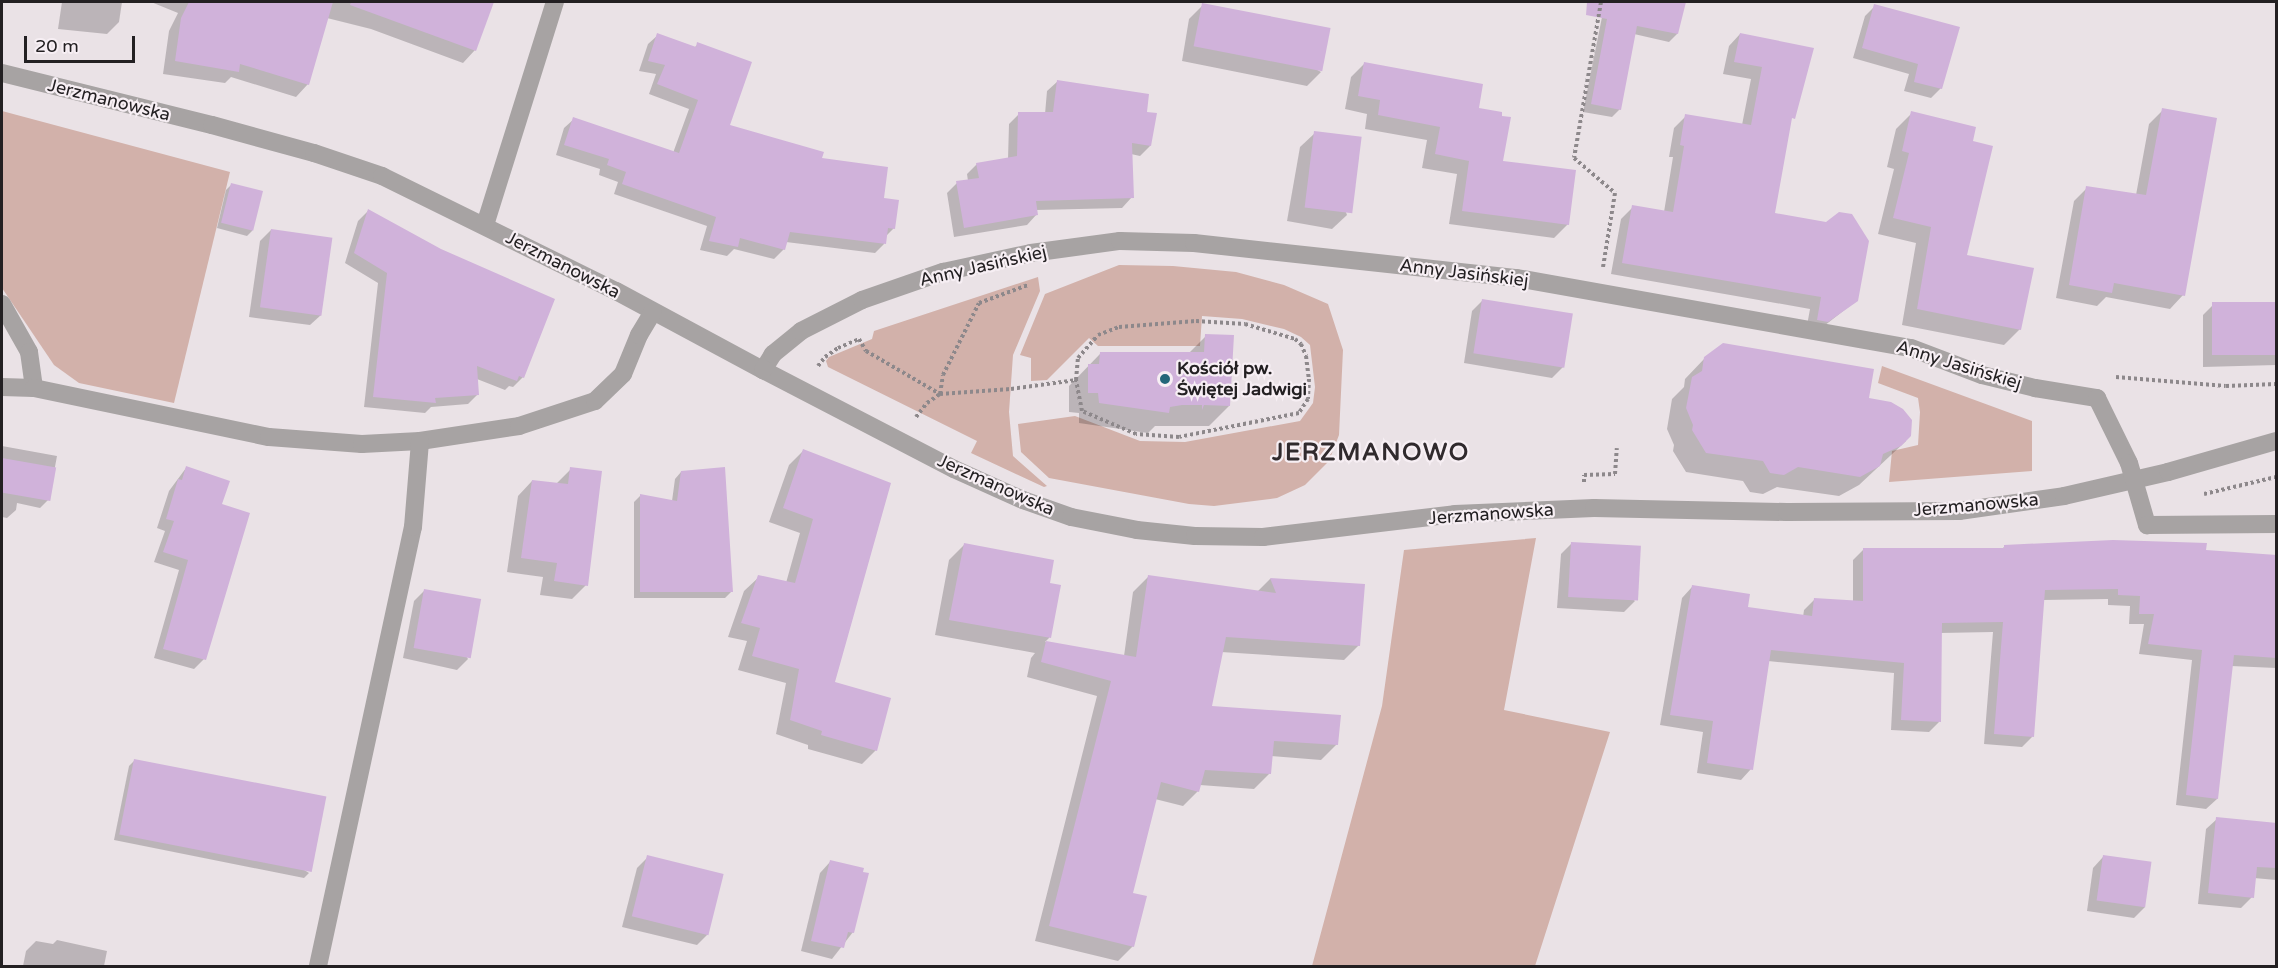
<!DOCTYPE html>
<html>
<head>
<meta charset="utf-8">
<style>
	body { margin:0 }
	#map { position:relative; width:2278px; height:968px; overflow:hidden; background:#eae2e6; font-family:"Varela Round",sans-serif }
	div>[style] { position:absolute }
	.green>* { inset:0; background:#d2b1aa }
	.shadow>* { inset:0; background:#0003 }
	.building>* { inset:0; background:#d0b2da; transform-origin:0 0 }
	.path>* { height:4px; margin-top:-2px; transform-origin:0; background:repeating-linear-gradient(90deg,#8d888b 0 3px,transparent 0 6px) }
	.minor>* { height:18px; margin:-9px; padding:0 9px; transform-origin:9px; border-radius:9px; background:#a7a3a3 }
	.dots>* { width:16px; height:16px; translate:-50% -50%; box-sizing:border-box; border:3px solid #f7eff4; border-radius:50% }
	span { translate:-50% -50%; white-space:nowrap; text-align:center; line-height:1.15; -webkit-text-stroke:4.5px #f7eff4; paint-order:stroke }
	.street-label { font-size:18px; color:#232022 }
	.poi-label { font-size:18px; color:#232022; font-weight:700 }
	.left { translate:0 -50%; text-align:left }
	.district-label { font-size:24px; color:#302a2d; font-weight:700; letter-spacing:1.5px }
	.frame { position:absolute; inset:0; border:3px solid #232022; pointer-events:none }
	.scale { position:absolute; left:24px; top:36px; width:111px; height:27px; box-sizing:border-box; border:3px solid #232022; border-top:0; padding-left:8px; font-size:18px; line-height:21px; white-space:nowrap; color:#232022; -webkit-text-stroke:4px #f7eff4; paint-order:stroke }
</style>
</head>
<body>
<div id="map">
	<div class="green">
		<div style="clip-path:polygon(2px 111px,230px 172px,174px 403px,79px 383px,54px 365px,2px 288px)"></div>
		<div style="clip-path:polygon(1119px 265px,1173px 266px,1236px 272px,1284px 285px,1328px 304px,1343px 350px,1339px 435px,1329px 461px,1305px 485px,1277px 498px,1214px 506px,1189px 504px,1049px 478px,1021px 452px,1018px 424px,1075px 416px,1140px 441px,1185px 442px,1300px 421px,1313px 403px,1315px 387px,1310px 345px,1301px 337px,1284px 329px,1242px 319px,1202px 316px,1200px 346px,1098px 346px,1089px 338px,1047px 380px,1031px 381px,1031px 358px,1020px 355px,1045px 294px)"></div>
		<div style="clip-path:polygon(1038px 277px,1040px 291px,1013px 355px,1009px 412px,1013px 456px,1047px 486px,1044px 487px,971px 453px,977px 441px,828px 367px,826px 361px,829px 357px,872px 339px,874px 331px)"></div>
		<div style="clip-path:polygon(1882px 366px,2032px 421px,2032px 471px,1889px 482px,1892px 451px,1918px 445px,1920px 412px,1918px 398px,1878px 383px)"></div>
		<div style="clip-path:polygon(1536px 538px,1504px 710px,1610px 732px,1535px 966px,1312px 966px,1382px 706px,1404px 550px)"></div>
	</div>
	<div class="shadow">
		<div style="clip-path:polygon(62px 2px,122px 2px,119px 22px,107px 34px,58px 29px)"></div>
		<div style="clip-path:polygon(151px 2px,487px 2px,492px 3px,475px 50px,463px 63px,371px 29px,327px 18px,308px 84px,296px 97px,231px 77px,225px 83px,163px 74px,169px 31px,178px 13px)"></div>
		<div style="clip-path:polygon(1605px 2px,1684px 3px,1677px 34px,1669px 42px,1634px 34px,1620px 109px,1612px 117px,1583px 112px)"></div>
		<div style="clip-path:polygon(1203px 5px,1321px 72px,1307px 86px,1182px 61px,1189px 19px)"></div>
		<div style="clip-path:polygon(1875px 6px,1941px 88px,1931px 98px,1904px 91px,1909px 74px,1853px 58px,1865px 16px)"></div>
		<div style="clip-path:polygon(1740px 34px,1806px 48px,1778px 166px,1773px 214px,1856px 301px,1815px 333px,1806px 331px,1810px 309px,1611px 274px,1621px 219px,1633px 207px,1664px 212px,1673px 157px,1669px 157px,1674px 128px,1686px 116px,1742px 125px,1751px 79px,1723px 74px,1729px 46px)"></div>
		<div style="clip-path:polygon(658px 35px,694px 48px,698px 44px,728px 126px,820px 159px,882px 199px,894px 228px,885px 237px,884px 244px,875px 253px,786px 242px,784px 249px,774px 259px,734px 249px,727px 256px,700px 250px,707px 226px,614px 194px,618px 182px,599px 175px,600px 169px,556px 155px,564px 128px,574px 119px,673px 153px,689px 109px,649px 94px,656px 74px,639px 71px,648px 44px)"></div>
		<div style="clip-path:polygon(1365px 63px,1501px 162px,1568px 224px,1554px 238px,1449px 224px,1457px 174px,1422px 168px,1427px 140px,1365px 129px,1367px 114px,1345px 109px,1351px 77px)"></div>
		<div style="clip-path:polygon(1058px 81px,1145px 113px,1150px 146px,1140px 156px,1131px 154px,1132px 197px,1122px 208px,1036px 210px,1037px 214px,1027px 225px,954px 237px,947px 193px,957px 183px,968px 181px,967px 174px,977px 164px,1008px 159px,1009px 124px,1019px 114px,1045px 114px,1047px 91px)"></div>
		<div style="clip-path:polygon(2163px 110px,2183px 295px,2170px 309px,2106px 297px,2097px 306px,2056px 298px,2074px 201px,2087px 188px,2136px 195px,2149px 124px)"></div>
		<div style="clip-path:polygon(1912px 113px,1971px 142px,1966px 256px,2020px 329px,2004px 345px,1902px 325px,1916px 243px,1878px 234px,1894px 169px,1887px 167px,1896px 129px)"></div>
		<div style="clip-path:polygon(1315px 133px,1347px 215px,1332px 229px,1287px 221px,1300px 147px)"></div>
		<div style="clip-path:polygon(231px 185px,261px 192px,252px 231px,247px 236px,217px 228px,226px 190px)"></div>
		<div style="clip-path:polygon(368px 211px,523px 377px,513px 387px,509px 386px,505px 390px,477px 379px,478px 394px,468px 404px,431px 407px,425px 413px,364px 407px,378px 283px,345px 263px,358px 221px)"></div>
		<div style="clip-path:polygon(271px 230px,321px 315px,310px 325px,249px 317px,260px 241px)"></div>
		<div style="clip-path:polygon(1483px 300px,1563px 367px,1552px 378px,1464px 363px,1472px 311px)"></div>
		<div style="clip-path:polygon(2276px 304px,2276px 365px,2203px 367px,2203px 315px,2213px 305px)"></div>
		<div style="clip-path:polygon(1206px 336px,1229px 406px,1209px 426px,1155px 426px,1148px 433px,1079px 423px,1079px 413px,1069px 412px,1069px 386px,1100px 354px,1188px 354px)"></div>
		<div style="clip-path:polygon(1705px 358px,1867px 399px,1906px 441px,1859px 485px,1839px 496px,1777px 487px,1763px 494px,1750px 492px,1743px 481px,1686px 472px,1673px 451px,1674px 445px,1667px 429px,1672px 399px,1684px 387px,1685px 379px)"></div>
		<div style="clip-path:polygon(2px 446px,57px 456px,49px 499px,40px 508px,17px 503px,16px 510px,7px 518px,2px 517px)"></div>
		<div style="clip-path:polygon(803px 451px,890px 484px,834px 683px,876px 750px,862px 764px,808px 749px,808px 745px,776px 734px,786px 683px,738px 670px,747px 641px,728px 637px,744px 591px,759px 577px,786px 583px,800px 533px,769px 522px,789px 465px)"></div>
		<div style="clip-path:polygon(186px 468px,220px 505px,204px 659px,194px 669px,154px 658px,179px 570px,154px 562px,165px 531px,157px 528px,169px 491px)"></div>
		<div style="clip-path:polygon(571px 469px,586px 585px,572px 599px,540px 595px,543px 577px,507px 572px,518px 496px,532px 481px,556px 484px)"></div>
		<div style="clip-path:polygon(681px 472px,732px 591px,725px 598px,634px 598px,634px 502px,640px 496px,672px 501px,675px 479px)"></div>
		<div style="clip-path:polygon(1572px 543px,1635px 601px,1624px 612px,1557px 608px,1561px 554px)"></div>
		<div style="clip-path:polygon(965px 544px,1048px 585px,1059px 587px,1049px 638px,1045px 642px,1124px 656px,1133px 592px,1148px 577px,1257px 592px,1270px 579px,1363px 586px,1359px 645px,1344px 660px,1221px 652px,1210px 707px,1337px 744px,1321px 760px,1271px 756px,1270px 773px,1254px 789px,1200px 785px,1198px 791px,1183px 806px,1155px 799px,1131px 894px,1133px 946px,1118px 961px,1035px 941px,1097px 696px,1027px 677px,1031px 658px,1035px 653px,935px 635px,949px 560px)"></div>
		<div style="clip-path:polygon(2005px 546px,2205px 551px,2276px 557px,2276px 668px,2231px 666px,2217px 799px,2206px 809px,2176px 805px,2192px 660px,2139px 654px,2144px 624px,2129px 624px,2130px 606px,2108px 605px,2108px 599px,2043px 600px,2032px 737px,2022px 747px,1984px 744px,1993px 632px,1940px 633px,1939px 722px,1929px 732px,1891px 730px,1894px 673px,1768px 661px,1751px 769px,1741px 780px,1697px 773px,1703px 732px,1660px 725px,1682px 598px,1692px 587px,1747px 608px,1803px 617px,1804px 610px,1815px 599px,1853px 602px,1853px 560px,1863px 550px,2002px 549px)"></div>
		<div style="clip-path:polygon(425px 590px,468px 659px,457px 670px,403px 658px,414px 601px)"></div>
		<div style="clip-path:polygon(134px 761px,309px 873px,304px 878px,114px 840px,129px 766px)"></div>
		<div style="clip-path:polygon(2217px 819px,2276px 825px,2276px 880px,2254px 878px,2252px 897px,2241px 908px,2198px 904px,2206px 829px)"></div>
		<div style="clip-path:polygon(648px 857px,708px 934px,697px 945px,622px 927px,637px 868px)"></div>
		<div style="clip-path:polygon(2103px 857px,2145px 907px,2134px 918px,2087px 911px,2093px 868px)"></div>
		<div style="clip-path:polygon(830px 862px,853px 932px,832px 959px,801px 951px,820px 873px)"></div>
		<div style="clip-path:polygon(57px 940px,107px 951px,104px 966px,23px 966px,26px 951px,36px 941px,53px 944px)"></div>
	</div>
	<div class="building">
		<div style="clip-path:polygon(189px 2px,333px 2px,309px 85px,240px 64px,239px 72px,175px 61px,181px 18px)"></div>
		<div style="clip-path:polygon(351px 2px,494px 2px,476px 51px,350px 5px)"></div>
		<div style="clip-path:polygon(1587px 2px,1686px 2px,1678px 34px,1637px 26px,1621px 110px,1591px 104px,1607px 19px,1586px 15px)"></div>
		<div style="left:1202px;top:3px;width:131px;height:44px;rotate:11deg"></div>
		<div style="clip-path:polygon(1874px 4px,1960px 27px,1942px 89px,1914px 82px,1918px 64px,1862px 48px)"></div>
		<div style="clip-path:polygon(657px 33px,696px 47px,697px 42px,752px 62px,730px 125px,824px 152px,822px 158px,888px 167px,884px 198px,899px 200px,895px 229px,888px 228px,886px 244px,790px 232px,785px 250px,740px 238px,738px 247px,709px 241px,716px 217px,622px 184px,626px 172px,607px 165px,609px 159px,564px 145px,573px 117px,679px 153px,698px 100px,657px 84px,665px 65px,648px 61px)"></div>
		<div style="clip-path:polygon(1740px 33px,1814px 48px,1795px 119px,1792px 118px,1775px 213px,1826px 222px,1839px 212px,1852px 214px,1869px 241px,1858px 301px,1828px 322px,1817px 320px,1821px 297px,1622px 263px,1632px 205px,1673px 212px,1684px 146px,1680px 145px,1685px 114px,1751px 125px,1762px 67px,1734px 62px)"></div>
		<div style="clip-path:polygon(1364px 62px,1483px 84px,1479px 108px,1502px 112px,1502px 116px,1511px 117px,1503px 161px,1576px 170px,1569px 225px,1462px 211px,1469px 161px,1435px 154px,1440px 127px,1378px 115px,1380px 100px,1358px 96px)"></div>
		<div style="clip-path:polygon(1057px 80px,1149px 94px,1147px 112px,1157px 113px,1151px 146px,1132px 143px,1134px 198px,1036px 201px,1038px 215px,964px 228px,956px 181px,979px 178px,976px 163px,1017px 156px,1018px 112px,1053px 112px)"></div>
		<div style="clip-path:polygon(2162px 108px,2217px 118px,2185px 296px,2114px 283px,2112px 293px,2069px 285px,2086px 186px,2146px 195px)"></div>
		<div style="clip-path:polygon(1911px 111px,1976px 127px,1973px 141px,1993px 146px,1967px 255px,2034px 268px,2021px 330px,1917px 309px,1931px 227px,1893px 218px,1909px 153px,1902px 151px)"></div>
		<div style="left:1314px;top:131px;width:48px;height:77px;rotate:7deg"></div>
		<div style="left:231px;top:183px;width:33px;height:41px;rotate:14deg"></div>
		<div style="clip-path:polygon(368px 209px,441px 249px,555px 299px,524px 378px,519px 376px,517px 381px,477px 366px,479px 395px,435px 398px,436px 403px,373px 397px,387px 273px,354px 253px)"></div>
		<div style="left:271px;top:229px;width:62px;height:79px;rotate:8deg"></div>
		<div style="left:1482px;top:299px;width:92px;height:55px;rotate:9deg"></div>
		<div style="left:2277px;top:302px;width:53px;height:65px;rotate:90deg"></div>
		<div style="clip-path:polygon(1205px 334px,1234px 335px,1230px 406px,1204px 405px,1202px 410px,1202px 405px,1182px 405px,1170px 407px,1169px 413px,1099px 403px,1098px 393px,1088px 393px,1088px 364px,1099px 364px,1100px 352px,1204px 352px)"></div>
		<div style="clip-path:polygon(1723px 343px,1874px 369px,1869px 398px,1891px 402px,1903px 409px,1912px 420px,1911px 436px,1901px 446px,1883px 454px,1880px 466px,1860px 477px,1798px 467px,1784px 475px,1770px 473px,1763px 461px,1706px 453px,1692px 430px,1693px 425px,1686px 408px,1692px 377px,1702px 371px,1704px 357px)"></div>
		<div style="clip-path:polygon(803px 449px,891px 483px,835px 682px,891px 698px,877px 751px,821px 735px,822px 731px,790px 720px,799px 669px,752px 656px,760px 628px,741px 623px,758px 575px,795px 583px,813px 519px,783px 508px)"></div>
		<div style="left:2px;top:458px;width:55px;height:34px;rotate:10deg"></div>
		<div style="clip-path:polygon(186px 466px,230px 481px,222px 504px,250px 513px,206px 660px,163px 649px,188px 560px,163px 552px,174px 521px,166px 519px,178px 479px,182px 480px)"></div>
		<div style="clip-path:polygon(570px 467px,602px 471px,588px 586px,554px 581px,557px 563px,521px 558px,532px 480px,568px 484px)"></div>
		<div style="clip-path:polygon(725px 467px,733px 592px,640px 592px,640px 494px,677px 501px,681px 471px)"></div>
		<div style="clip-path:polygon(2113px 540px,2207px 543px,2206px 550px,2277px 555px,2277px 658px,2234px 655px,2218px 799px,2186px 795px,2202px 650px,2148px 644px,2154px 614px,2139px 614px,2140px 596px,2118px 595px,2118px 589px,2045px 590px,2034px 737px,1994px 734px,2003px 622px,1942px 623px,1941px 722px,1901px 720px,1904px 663px,1771px 650px,1753px 770px,1707px 763px,1713px 721px,1670px 715px,1692px 585px,1750px 594px,1748px 607px,1812px 616px,1814px 598px,1863px 601px,1863px 548px,2004px 548px,2004px 545px)"></div>
		<div style="left:1571px;top:542px;width:70px;height:55px;rotate:3deg"></div>
		<div style="clip-path:polygon(964px 543px,1054px 560px,1050px 583px,1061px 585px,1051px 638px,949px 620px)"></div>
		<div style="clip-path:polygon(1148px 575px,1276px 593px,1270px 578px,1365px 584px,1360px 646px,1226px 637px,1212px 706px,1341px 715px,1338px 745px,1274px 741px,1271px 774px,1205px 770px,1199px 792px,1161px 782px,1133px 893px,1147px 896px,1134px 947px,1049px 926px,1111px 681px,1041px 662px,1046px 641px,1136px 657px)"></div>
		<div style="left:424px;top:589px;width:58px;height:60px;rotate:10deg"></div>
		<div style="left:134px;top:759px;width:196px;height:77px;rotate:11deg"></div>
		<div style="clip-path:polygon(2216px 817px,2277px 823px,2277px 868px,2257px 867px,2254px 898px,2208px 893px)"></div>
		<div style="left:647px;top:855px;width:79px;height:63px;rotate:14deg"></div>
		<div style="left:2103px;top:855px;width:49px;height:46px;rotate:8deg"></div>
		<div style="clip-path:polygon(830px 860px,864px 868px,863px 872px,869px 873px,854px 933px,848px 932px,844px 948px,811px 941px)"></div>
	</div>
	<div class="path">
		<div style="left:1601px;top:2px;width:158px;rotate:99.8deg"></div>
		<div style="left:1574px;top:158px;width:54px;rotate:40.5deg"></div>
		<div style="left:1615px;top:193px;width:75px;rotate:99.2deg"></div>
		<div style="left:1196px;top:321px;width:49px;rotate:3.5deg"></div>
		<div style="left:1245px;top:324px;width:52px;rotate:16.7deg"></div>
		<div style="left:1295px;top:339px;width:8px;rotate:40deg"></div>
		<div style="left:1301px;top:344px;width:13px;rotate:67deg"></div>
		<div style="left:1306px;top:356px;width:23px;rotate:83deg"></div>
		<div style="left:1309px;top:379px;width:20px;rotate:93deg"></div>
		<div style="left:1308px;top:399px;width:17px;rotate:123deg"></div>
		<div style="left:1299px;top:413px;width:122px;rotate:168.7deg"></div>
		<div style="left:1179px;top:437px;width:43px;rotate:-176deg"></div>
		<div style="left:1136px;top:434px;width:59px;rotate:-156.9deg"></div>
		<div style="left:1082px;top:411px;width:32px;rotate:-101deg"></div>
		<div style="left:1076px;top:380px;width:22px;rotate:-85deg"></div>
		<div style="left:1078px;top:358px;width:30px;rotate:-49deg"></div>
		<div style="left:1098px;top:335px;width:22px;rotate:-21deg"></div>
		<div style="left:1119px;top:327px;width:77px;rotate:-4.5deg"></div>
		<div style="left:818px;top:366px;width:11px;rotate:-52deg"></div>
		<div style="left:825px;top:357px;width:16px;rotate:-35deg"></div>
		<div style="left:838px;top:348px;width:23px;rotate:-23deg"></div>
		<div style="left:859px;top:339px;width:14px;rotate:60deg"></div>
		<div style="left:866px;top:351px;width:86px;rotate:30.2deg"></div>
		<div style="left:940px;top:394px;width:19px;rotate:-81deg"></div>
		<div style="left:943px;top:375px;width:80px;rotate:-63.4deg"></div>
		<div style="left:979px;top:303px;width:52px;rotate:-20.2deg"></div>
		<div style="left:2116px;top:377px;width:110px;rotate:4.7deg"></div>
		<div style="left:2226px;top:386px;width:50px;rotate:-2.3deg"></div>
		<div style="left:916px;top:417px;width:18px;rotate:-52deg"></div>
		<div style="left:927px;top:403px;width:16px;rotate:-35deg"></div>
		<div style="left:940px;top:394px;width:71px;rotate:-4deg"></div>
		<div style="left:1011px;top:389px;width:66px;rotate:-7.9deg"></div>
		<div style="left:1584px;top:482px;width:7px;rotate:-90deg"></div>
		<div style="left:1584px;top:475px;width:31px;rotate:-2deg"></div>
		<div style="left:1615px;top:474px;width:26px;rotate:-86deg"></div>
		<div style="left:2204px;top:494px;width:74px;rotate:-13.3deg"></div>
	</div>
	<div class="minor">
		<div style="left:2px;top:73px;width:216px;rotate:13.9deg"></div>
		<div style="left:212px;top:125px;width:106px;rotate:15.4deg"></div>
		<div style="left:314px;top:153px;width:72px;rotate:18.7deg"></div>
		<div style="left:382px;top:176px;width:261px;rotate:26.2deg"></div>
		<div style="left:616px;top:291px;width:167px;rotate:28.3deg"></div>
		<div style="left:763px;top:370px;width:215px;rotate:27.4deg"></div>
		<div style="left:954px;top:469px;width:76px;rotate:24.2deg"></div>
		<div style="left:1023px;top:500px;width:51px;rotate:19.5deg"></div>
		<div style="left:1071px;top:517px;width:67px;rotate:11.1deg"></div>
		<div style="left:1137px;top:530px;width:58px;rotate:5.9deg"></div>
		<div style="left:1195px;top:536px;width:68px;rotate:0.8deg"></div>
		<div style="left:1263px;top:537px;width:193px;rotate:-6.8deg"></div>
		<div style="left:1455px;top:514px;width:139px;rotate:-2.5deg"></div>
		<div style="left:1594px;top:508px;width:193px;rotate:1.2deg"></div>
		<div style="left:1787px;top:512px;width:172px;rotate:-0.3deg"></div>
		<div style="left:1959px;top:511px;width:106px;rotate:-8.1deg"></div>
		<div style="left:2064px;top:496px;width:107px;rotate:-13deg"></div>
		<div style="left:2168px;top:472px;width:112px;rotate:-16deg"></div>
		<div style="left:485px;top:225px;width:234px;rotate:-72.6deg"></div>
		<div style="left:2px;top:304px;width:55px;rotate:60.6deg"></div>
		<div style="left:29px;top:352px;width:36px;rotate:82deg"></div>
		<div style="left:763px;top:370px;width:19px;rotate:-58deg"></div>
		<div style="left:773px;top:354px;width:36px;rotate:-39deg"></div>
		<div style="left:801px;top:331px;width:68px;rotate:-26.9deg"></div>
		<div style="left:862px;top:300px;width:86px;rotate:-19.1deg"></div>
		<div style="left:943px;top:272px;width:90px;rotate:-12.2deg"></div>
		<div style="left:1031px;top:253px;width:90px;rotate:-7.7deg"></div>
		<div style="left:1120px;top:241px;width:74px;rotate:1.5deg"></div>
		<div style="left:1194px;top:243px;width:325px;rotate:6.2deg"></div>
		<div style="left:1517px;top:278px;width:400px;rotate:10.1deg"></div>
		<div style="left:1911px;top:348px;width:76px;rotate:20.8deg"></div>
		<div style="left:1982px;top:375px;width:55px;rotate:13.8deg"></div>
		<div style="left:2035px;top:388px;width:63px;rotate:9.2deg"></div>
		<div style="left:2097px;top:398px;width:72px;rotate:63.8deg"></div>
		<div style="left:2129px;top:463px;width:65px;rotate:73.8deg"></div>
		<div style="left:2147px;top:525px;width:129px;rotate:-0.4deg"></div>
		<div style="left:2px;top:387px;width:32px;rotate:2deg"></div>
		<div style="left:34px;top:388px;width:240px;rotate:11.8deg"></div>
		<div style="left:269px;top:437px;width:93px;rotate:4.3deg"></div>
		<div style="left:362px;top:444px;width:58px;rotate:-3deg"></div>
		<div style="left:420px;top:441px;width:100px;rotate:-8.6deg"></div>
		<div style="left:519px;top:426px;width:80px;rotate:-18.2deg"></div>
		<div style="left:595px;top:401px;width:39px;rotate:-44deg"></div>
		<div style="left:623px;top:374px;width:42px;rotate:-67.7deg"></div>
		<div style="left:639px;top:335px;width:27px;rotate:-59deg"></div>
		<div style="left:318px;top:966px;width:449px;rotate:-77.8deg"></div>
		<div style="left:413px;top:527px;width:86px;rotate:-85.3deg"></div>
	</div>
	<div class="dots">
		<div style="left:1165px;top:379px;background:#246679"></div>
	</div>
	<div class="street-label">
		<span style="left:109px;top:100px;rotate:14deg">Jerzmanowska</span>
		<span style="left:563px;top:265px;rotate:27deg">Jerzmanowska</span>
		<span style="left:983px;top:266px;rotate:-13deg">Anny Jasińskiej</span>
		<span style="left:1464px;top:273px;rotate:7deg">Anny Jasińskiej</span>
		<span style="left:1959px;top:365px;rotate:17deg">Anny Jasińskiej</span>
		<span style="left:996px;top:485px;rotate:24deg">Jerzmanowska</span>
		<span style="left:1976px;top:505px;rotate:-5deg">Jerzmanowska</span>
		<span style="left:1491px;top:514px;rotate:-4deg">Jerzmanowska</span>
	</div>
	<div class="poi-label">
		<span class="left" style="left:1177px;top:379px">Kościół pw.<br>Świętej Jadwigi</span>
	</div>
	<div class="district-label">
		<span style="left:1371px;top:453px">JERZMANOWO</span>
	</div>
	<div class="frame"></div>
	<div class="scale">20 m</div>
</div>
</body>
</html>
